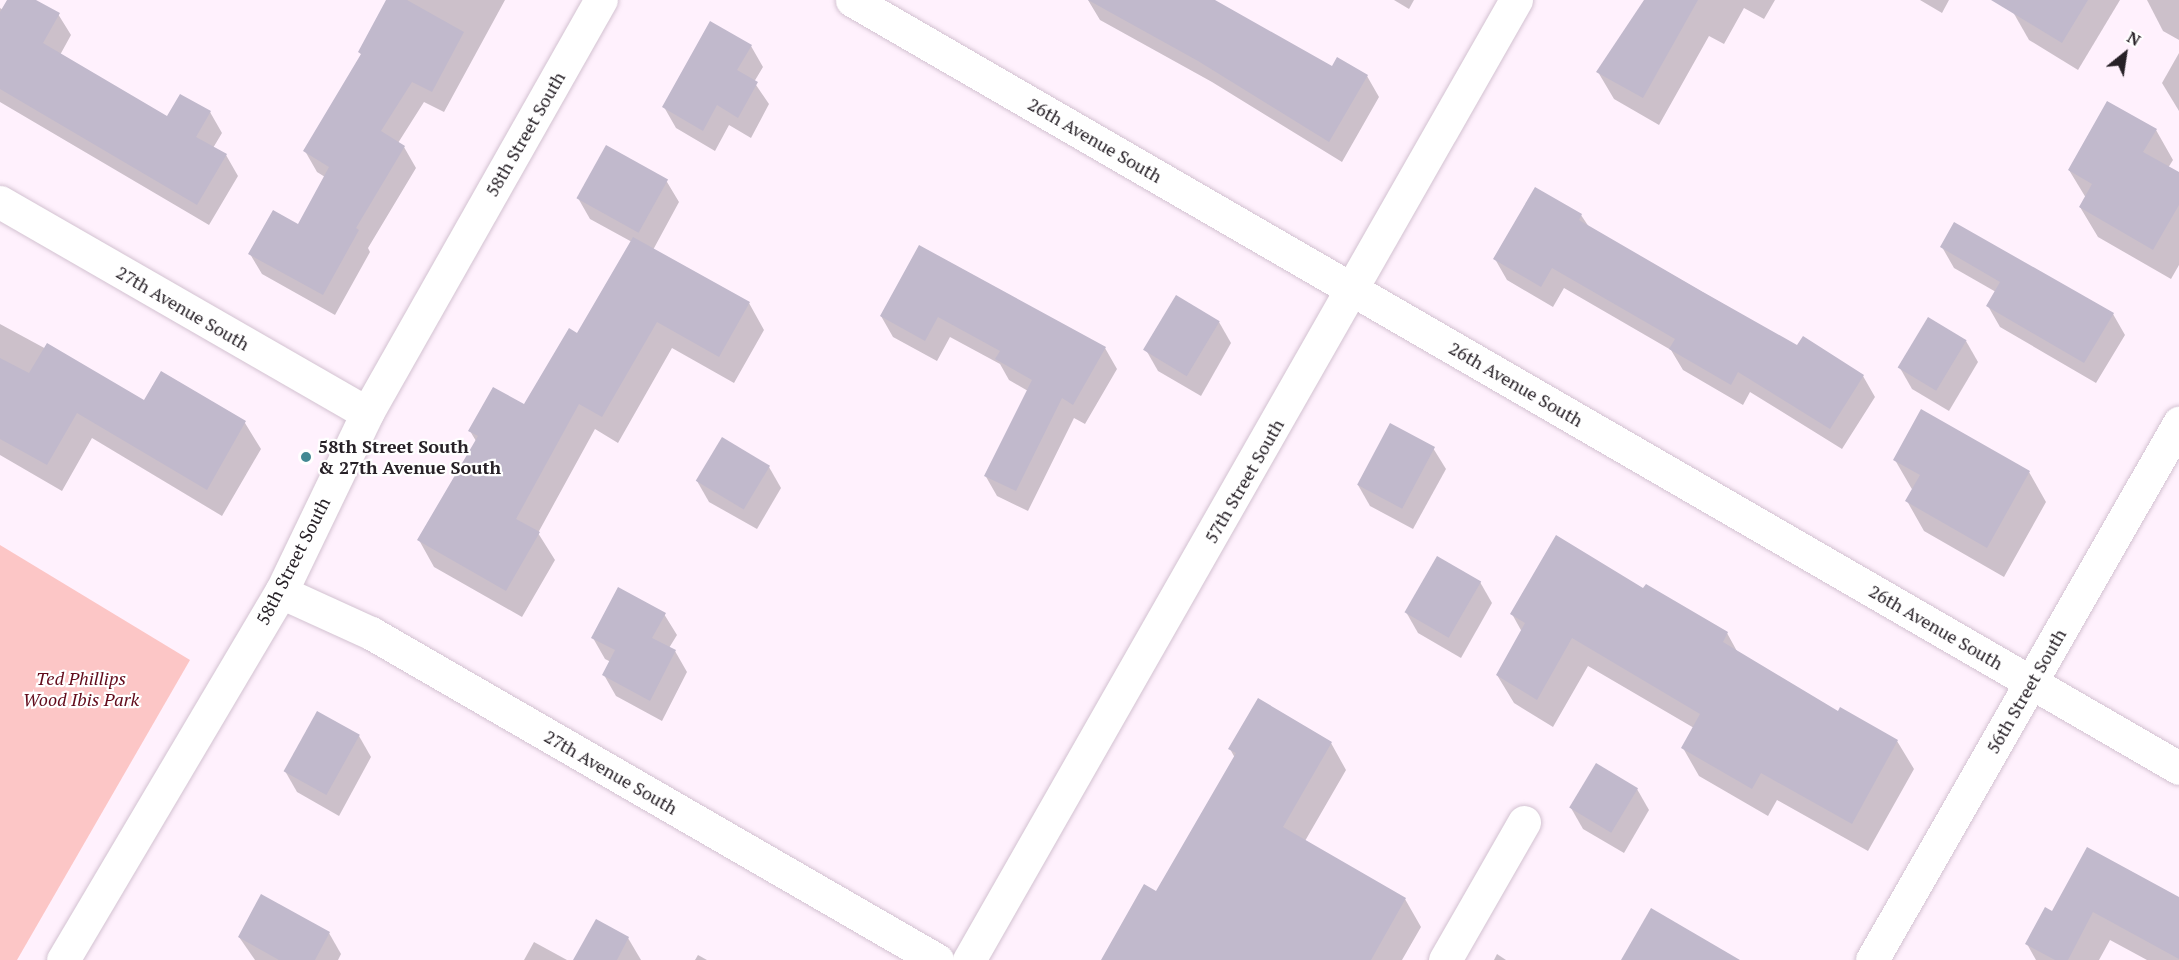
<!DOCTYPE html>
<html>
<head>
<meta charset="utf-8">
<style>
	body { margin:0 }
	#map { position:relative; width:2179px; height:960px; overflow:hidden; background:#fff1fd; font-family:"PT Serif",serif }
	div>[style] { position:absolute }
	.green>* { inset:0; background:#fcc6c6 }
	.shadow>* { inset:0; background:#0003 }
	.building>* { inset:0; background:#c1b9cc; transform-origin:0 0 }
	.roads { filter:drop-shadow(0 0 2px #d3c2d1) drop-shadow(0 0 2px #d3c2d1) }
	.street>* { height:33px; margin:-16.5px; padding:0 16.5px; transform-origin:16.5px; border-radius:16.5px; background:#fff }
	.secondary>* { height:33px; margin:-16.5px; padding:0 16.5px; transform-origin:16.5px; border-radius:16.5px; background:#fff }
	.dots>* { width:16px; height:16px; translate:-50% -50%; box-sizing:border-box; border:3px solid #fff; border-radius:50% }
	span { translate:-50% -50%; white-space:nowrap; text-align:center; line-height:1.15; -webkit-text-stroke:4.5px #fff; paint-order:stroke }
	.street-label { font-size:18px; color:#272127 }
	.poi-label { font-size:18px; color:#272127; font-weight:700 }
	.left { translate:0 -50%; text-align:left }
	.park-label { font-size:18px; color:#620b1b; font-style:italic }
	.north { position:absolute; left:2095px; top:24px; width:60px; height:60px; -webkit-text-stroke:4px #fff; paint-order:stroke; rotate:30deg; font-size:16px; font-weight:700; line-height:24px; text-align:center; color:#272127 }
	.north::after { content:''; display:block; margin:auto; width:21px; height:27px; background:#272127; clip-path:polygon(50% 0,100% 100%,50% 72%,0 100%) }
</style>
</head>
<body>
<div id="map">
	<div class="green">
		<div style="clip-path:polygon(0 545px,190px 660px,17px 960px,0 960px)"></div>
	</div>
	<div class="shadow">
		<div style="clip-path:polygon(8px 0,33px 0,58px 14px,71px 35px,60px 55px,168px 118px,210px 112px,222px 133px,213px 148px,226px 155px,238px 176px,209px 225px,0 102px,0 8px,3px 10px)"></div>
		<div style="clip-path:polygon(388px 0,505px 0,444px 112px,424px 102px,398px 143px,404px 147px,416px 168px,368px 248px,370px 252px,335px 315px,262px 274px,250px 254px,298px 227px,325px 177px,317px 172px,305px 151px,362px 56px,360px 52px)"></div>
		<div style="clip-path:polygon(1088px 0,1212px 0,1333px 68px,1367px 76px,1379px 97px,1342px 162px,1212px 82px,1100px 20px)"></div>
		<div style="clip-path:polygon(1394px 0,1414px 0,1409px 9px)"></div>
		<div style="clip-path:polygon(1653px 0,1775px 0,1764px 19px,1744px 8px,1724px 44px,1709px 36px,1659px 125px,1614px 99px,1598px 72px)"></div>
		<div style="clip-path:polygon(1920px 0,1949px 0,1942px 13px)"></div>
		<div style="clip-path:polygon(2020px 0,2120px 0,2078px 70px,2029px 40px,2013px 12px)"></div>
		<div style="clip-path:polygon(2147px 0,2179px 0,2179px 40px,2163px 31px)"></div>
		<div style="clip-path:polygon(751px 46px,763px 67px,754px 82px,769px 104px,751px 138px,729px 125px,715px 151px,676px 128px,664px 107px)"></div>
		<div style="clip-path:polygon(2179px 53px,2179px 111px,2162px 83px)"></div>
		<div style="clip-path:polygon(2156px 130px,2173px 160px,2168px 168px,2179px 174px,2179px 265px,2171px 279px,2098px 237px,2080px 207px,2086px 198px,2069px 170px)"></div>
		<div style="clip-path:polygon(607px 147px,667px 182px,679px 202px,653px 250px,749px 303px,764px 330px,734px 383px,672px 348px,618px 443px,595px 429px,538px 533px,555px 560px,522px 617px,434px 567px,419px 540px,476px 441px,470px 431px,525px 406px,578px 335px,632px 242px,590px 219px,578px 198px)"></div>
		<div style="clip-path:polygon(1581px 215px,1589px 227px,1798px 347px,1863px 376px,1875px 397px,1842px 449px,1750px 392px,1743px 405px,1683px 370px,1671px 350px,1564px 288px,1553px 307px,1507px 280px,1495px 259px)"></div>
		<div style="clip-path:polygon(920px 247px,1105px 348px,1117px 369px,1085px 424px,1074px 418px,1028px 511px,997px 496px,985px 475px,1028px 391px,1009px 380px,1000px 364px,950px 337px,937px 361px,893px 337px,881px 316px)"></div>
		<div style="clip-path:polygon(1942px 247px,2113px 314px,2125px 335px,2096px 383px,2000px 327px,1988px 306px,1996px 292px,1954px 268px)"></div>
		<div style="clip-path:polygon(1177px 297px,1219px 322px,1231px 343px,1201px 396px,1158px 371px,1146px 350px)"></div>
		<div style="clip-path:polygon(0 324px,144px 402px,162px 373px,245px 423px,261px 449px,222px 516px,92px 438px,62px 491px,0 455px)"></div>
		<div style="clip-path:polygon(1966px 341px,1978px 362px,1949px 411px,1912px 389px,1900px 368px)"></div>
		<div style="clip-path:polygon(1433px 448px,1446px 469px,1413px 529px,1370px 506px,1358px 485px)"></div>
		<div style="clip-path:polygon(1895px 460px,2029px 472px,2046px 502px,2004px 577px,1924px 531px,1907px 501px,1913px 491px)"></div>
		<div style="clip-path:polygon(769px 467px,781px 488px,757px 529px,709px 502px,697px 481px)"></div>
		<div style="clip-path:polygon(1480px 582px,1492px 603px,1461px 658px,1418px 633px,1406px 612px)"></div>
		<div style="clip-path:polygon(1644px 590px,1727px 633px,1738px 653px,1839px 713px,1897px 741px,1914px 769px,1868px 851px,1777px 800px,1768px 816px,1699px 776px,1683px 748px,1694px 728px,1588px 666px,1553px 727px,1514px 703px,1497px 675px,1522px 632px,1512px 614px)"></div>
		<div style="clip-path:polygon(664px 614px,677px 635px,669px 648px,675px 651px,687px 672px,662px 721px,616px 696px,604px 675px,611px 662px,605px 659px,593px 638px)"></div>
		<div style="clip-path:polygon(359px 736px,371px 757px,339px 816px,297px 792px,285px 771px)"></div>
		<div style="clip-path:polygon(1331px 743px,1346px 770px,1305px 841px,1405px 899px,1421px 927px,1402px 960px,1108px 960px,1157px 893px,1235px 758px,1230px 749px)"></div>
		<div style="clip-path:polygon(1637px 789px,1649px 810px,1624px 853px,1583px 829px,1571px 808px)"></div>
		<div style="clip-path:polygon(2179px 899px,2179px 960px,2147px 960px,2110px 940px,2099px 960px,2036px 960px,2027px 944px,2052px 913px)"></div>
		<div style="clip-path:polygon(329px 933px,341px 954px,338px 960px,255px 960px,239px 937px)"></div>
		<div style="clip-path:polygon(628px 938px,641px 960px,575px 960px)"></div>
		<div style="clip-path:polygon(534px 942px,567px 960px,524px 960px)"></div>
		<div style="clip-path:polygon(1497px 954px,1506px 960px,1494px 960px)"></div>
		<div style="clip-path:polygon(698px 955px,707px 960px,695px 960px)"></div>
	</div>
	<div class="building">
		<div style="clip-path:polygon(7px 0,36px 0,60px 13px,43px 43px,167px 116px,180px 94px,211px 111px,196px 137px,227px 154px,197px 205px,0 89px,0 12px)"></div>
		<div style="clip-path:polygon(386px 0,407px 0,464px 32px,432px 92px,412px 82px,381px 131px,405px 146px,356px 228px,359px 230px,323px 295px,248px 254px,273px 210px,298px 224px,329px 167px,303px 151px,361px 54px,358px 52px)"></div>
		<div style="clip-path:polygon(1088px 0,1215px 0,1332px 66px,1337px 57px,1368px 75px,1329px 142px,1198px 61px)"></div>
		<div style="clip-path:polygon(1644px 0,1698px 0,1643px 98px,1596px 72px)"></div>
		<div style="clip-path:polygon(1991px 0,2088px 0,2062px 43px)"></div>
		<div style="clip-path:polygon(710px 21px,752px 45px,737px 70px,758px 82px,738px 118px,717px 105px,703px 131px,662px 107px)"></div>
		<div style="clip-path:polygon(2107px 101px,2157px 129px,2143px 152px,2179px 172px,2179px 205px,2153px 250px,2079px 207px,2092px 184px,2068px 170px)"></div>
		<div style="left:606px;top:145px;width:71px;height:61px;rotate:29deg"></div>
		<div style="clip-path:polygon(1535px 187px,1582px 214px,1579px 220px,1703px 292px,1797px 345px,1803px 336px,1864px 375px,1830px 429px,1738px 372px,1731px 385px,1669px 349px,1675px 339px,1552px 268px,1541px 287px,1493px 259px)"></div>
		<div style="clip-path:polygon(1954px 222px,2114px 313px,2084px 363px,1986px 306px,2000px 282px,1940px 247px)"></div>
		<div style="clip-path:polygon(633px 237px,750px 302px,719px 357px,657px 322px,602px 417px,579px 404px,516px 519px,540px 532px,506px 591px,417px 540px,478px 436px,468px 431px,493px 387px,524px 404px,569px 328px,577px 333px)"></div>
		<div style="clip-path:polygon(919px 245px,1106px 347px,1073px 405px,1062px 398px,1016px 491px,984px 476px,1032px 380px,995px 359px,1000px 351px,938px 317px,925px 341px,880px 316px)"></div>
		<div style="left:1176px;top:295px;width:51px;height:64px;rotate:31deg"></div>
		<div style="left:1928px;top:317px;width:45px;height:59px;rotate:31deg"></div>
		<div style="clip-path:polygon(47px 343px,144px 400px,161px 371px,246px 421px,207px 490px,77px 413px,47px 465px,0 439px,0 358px,29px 373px)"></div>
		<div style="clip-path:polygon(1921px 409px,2030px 471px,1987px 548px,1905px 501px,1920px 475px,1893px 460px)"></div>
		<div style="left:1390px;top:423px;width:51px;height:70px;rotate:28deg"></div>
		<div style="left:722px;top:437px;width:56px;height:51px;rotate:31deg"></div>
		<div style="clip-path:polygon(1556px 535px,1643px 588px,1646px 584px,1728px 632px,1723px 642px,1838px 711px,1840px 707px,1898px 740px,1852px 824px,1761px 773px,1752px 789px,1681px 748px,1700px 714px,1572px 638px,1537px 700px,1496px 675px,1525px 623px,1510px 614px)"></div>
		<div style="left:1437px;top:556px;width:51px;height:65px;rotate:30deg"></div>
		<div style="clip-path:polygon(618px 587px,666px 613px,652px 638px,676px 650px,650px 701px,602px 675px,615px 650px,591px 638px)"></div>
		<div style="clip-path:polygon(1258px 698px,1332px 742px,1283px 827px,1406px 898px,1371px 960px,1101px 960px,1144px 884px,1156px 891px,1236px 753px,1228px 749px)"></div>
		<div style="left:317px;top:711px;width:49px;height:69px;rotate:29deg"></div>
		<div style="left:1596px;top:763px;width:49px;height:52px;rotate:31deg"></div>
		<div style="clip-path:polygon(2087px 847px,2179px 897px,2179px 959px,2093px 912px,2068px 960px,2055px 960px,2025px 944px,2045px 907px,2052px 911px)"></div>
		<div style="clip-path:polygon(261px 894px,330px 932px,315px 960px,279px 960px,238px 937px)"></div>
		<div style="clip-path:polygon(1651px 908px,1740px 960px,1621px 960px)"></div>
		<div style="clip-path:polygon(596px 919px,629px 937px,617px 960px,573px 960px)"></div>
	</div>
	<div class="roads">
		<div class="street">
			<div style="left:852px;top:0;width:1533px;rotate:30.06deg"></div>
			<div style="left:0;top:202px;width:423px;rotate:29.9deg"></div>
			<div style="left:281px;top:592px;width:99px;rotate:24.5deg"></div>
			<div style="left:371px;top:633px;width:654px;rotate:30.02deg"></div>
			<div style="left:969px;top:960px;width:1105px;rotate:-60.33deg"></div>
			<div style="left:1445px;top:960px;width:159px;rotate:-60.2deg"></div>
			<div style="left:1872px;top:960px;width:619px;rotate:-60.24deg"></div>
		</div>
		<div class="secondary">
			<div style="left:63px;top:960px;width:428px;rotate:-59.4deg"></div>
			<div style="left:281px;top:592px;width:199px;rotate:-64.3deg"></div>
			<div style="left:367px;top:413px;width:475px;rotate:-60.5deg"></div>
		</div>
	</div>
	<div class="dots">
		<div style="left:306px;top:457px;background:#428893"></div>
	</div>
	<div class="street-label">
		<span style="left:525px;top:134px;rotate:-60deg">58th Street South</span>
		<span style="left:1095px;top:140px;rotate:30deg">26th Avenue South</span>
		<span style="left:183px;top:308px;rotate:30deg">27th Avenue South</span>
		<span style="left:1516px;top:384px;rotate:30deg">26th Avenue South</span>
		<span style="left:1244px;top:481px;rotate:-60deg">57th Street South</span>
		<span style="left:293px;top:561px;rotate:-63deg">58th Street South</span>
		<span style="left:1936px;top:627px;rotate:30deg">26th Avenue South</span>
		<span style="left:2026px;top:691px;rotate:-60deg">56th Street South</span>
		<span style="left:611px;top:772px;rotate:30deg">27th Avenue South</span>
	</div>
	<div class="poi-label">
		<span class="left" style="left:318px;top:457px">58th Street South<br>&amp; 27th Avenue South</span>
	</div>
	<div class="park-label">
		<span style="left:81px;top:689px">Ted Phillips<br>Wood Ibis Park</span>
	</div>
	<div class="north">N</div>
</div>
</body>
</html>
